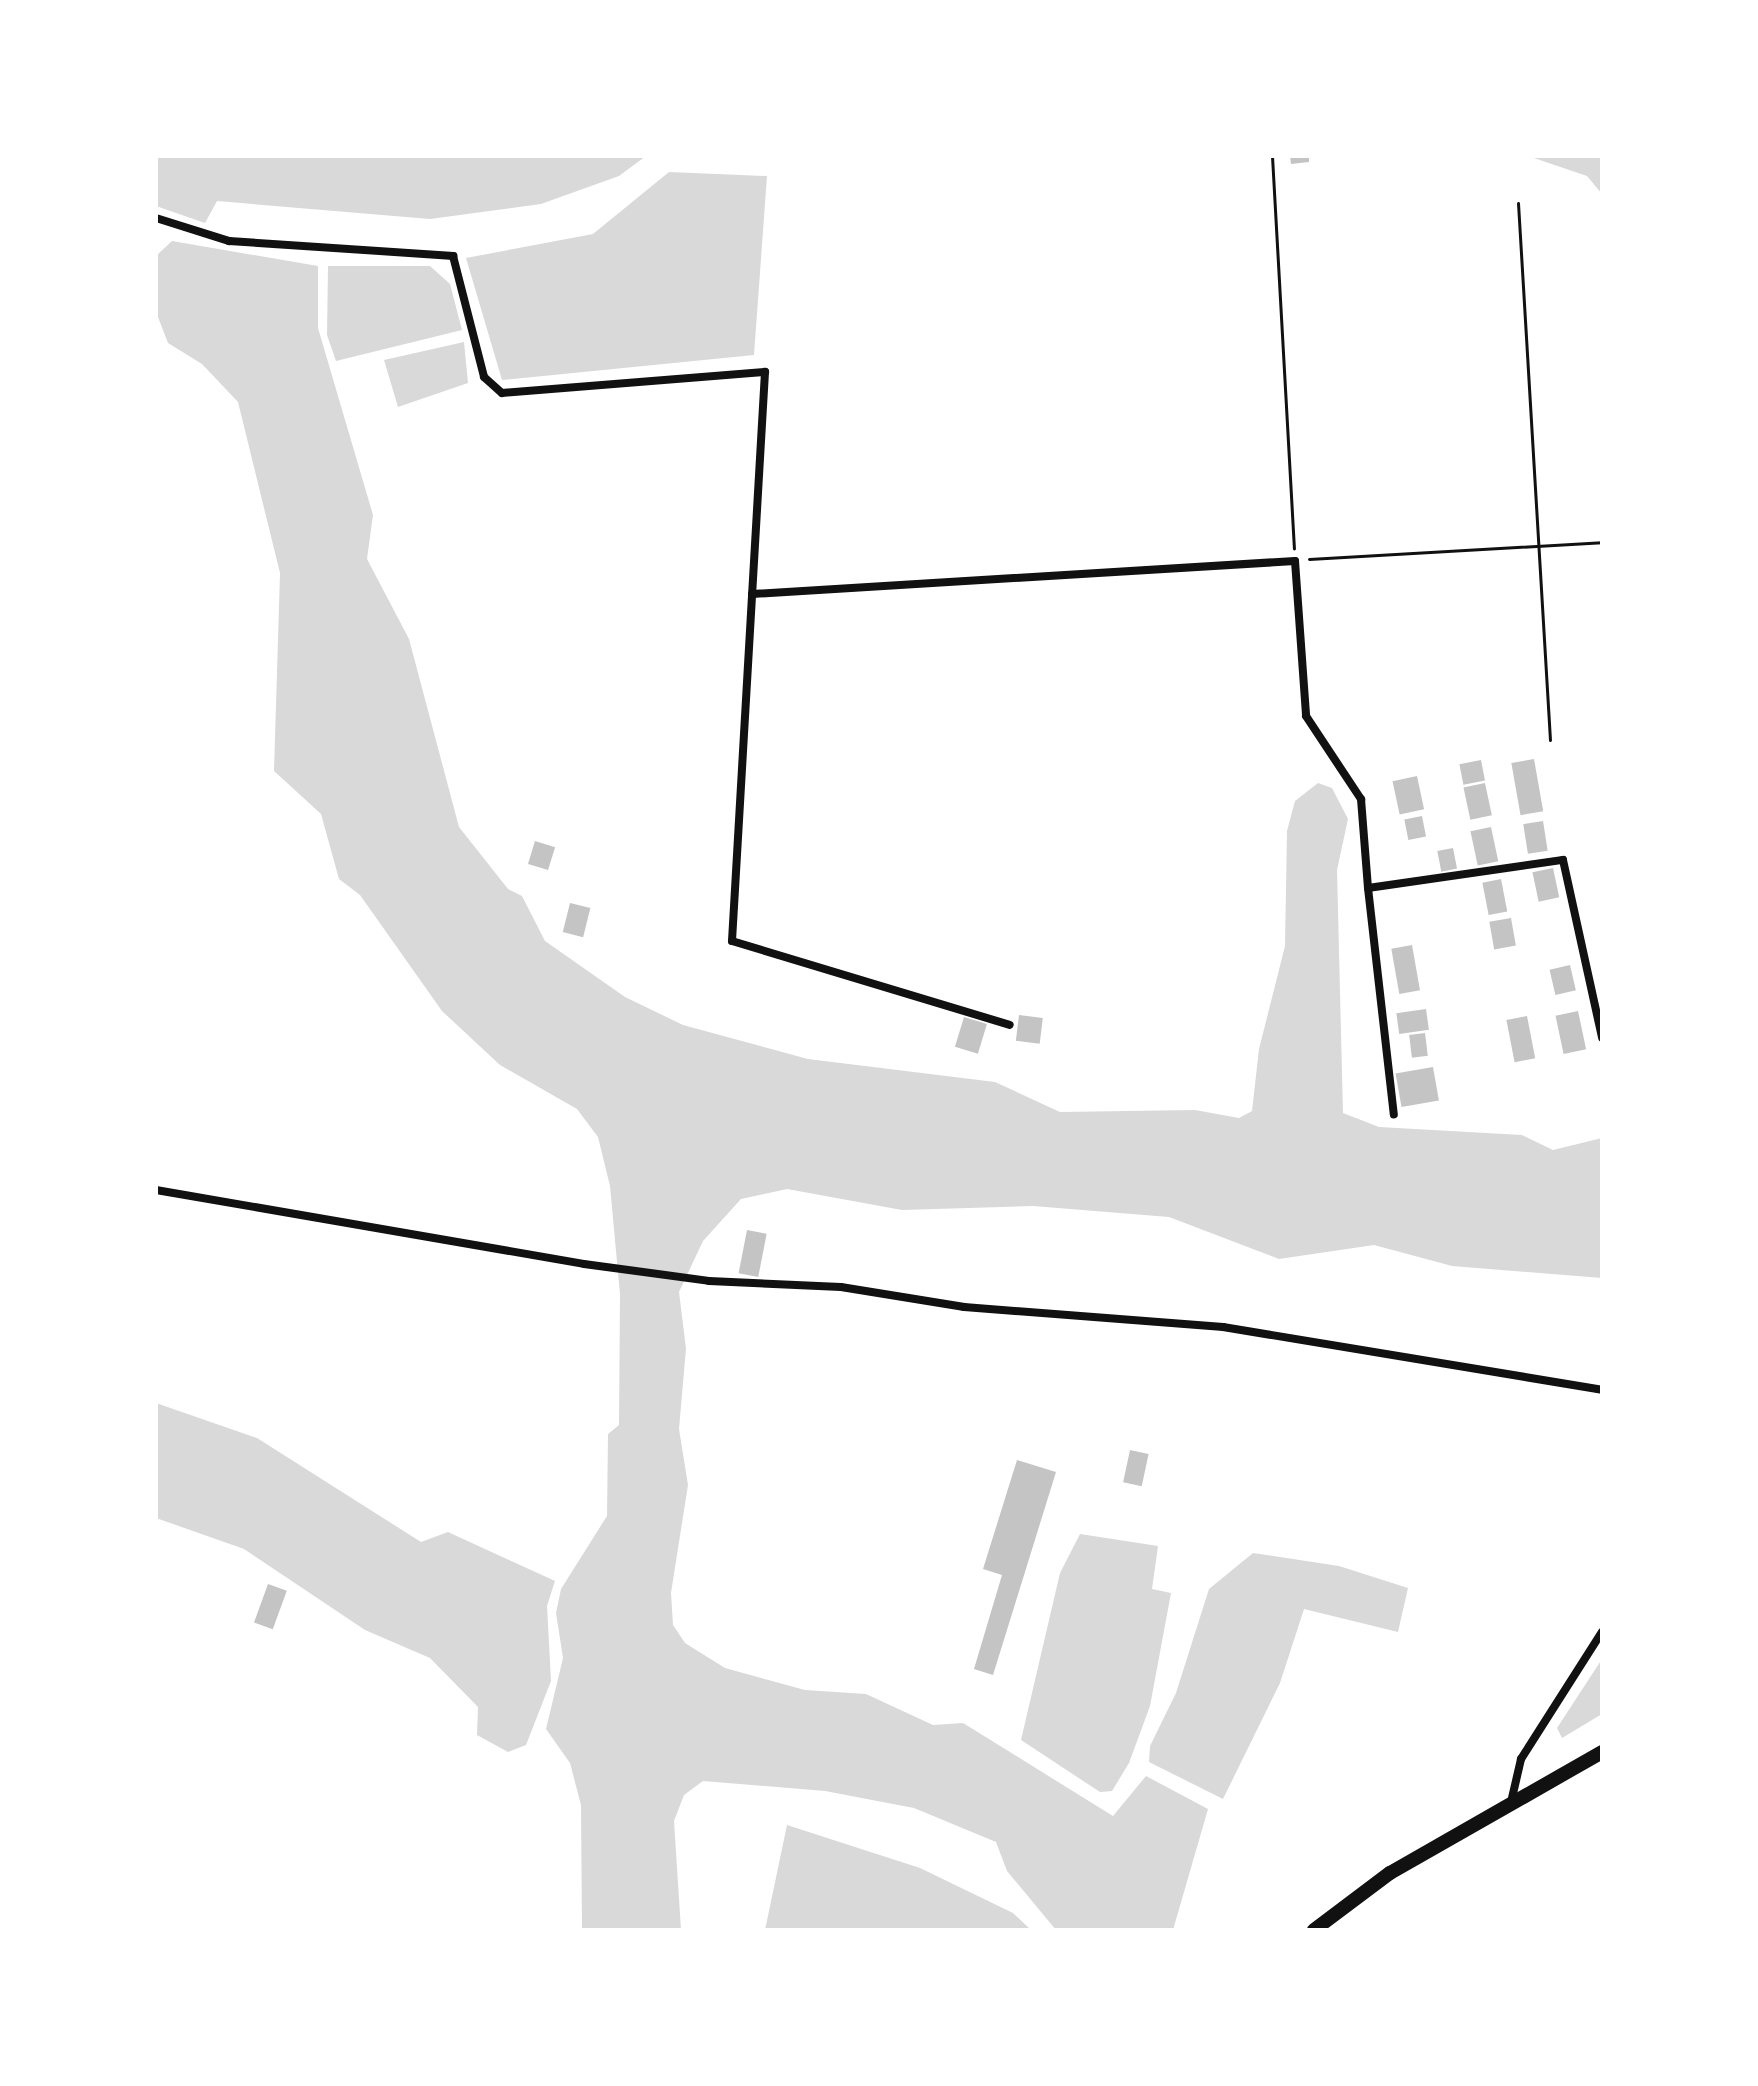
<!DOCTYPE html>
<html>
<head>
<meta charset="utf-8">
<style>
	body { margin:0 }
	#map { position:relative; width:1758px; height:2086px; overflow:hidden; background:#fff; font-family:"PT Sans",sans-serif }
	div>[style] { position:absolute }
	.water>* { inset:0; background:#d9d9d9 }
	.building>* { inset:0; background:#c4c4c4; transform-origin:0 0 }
	.path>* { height:3px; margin:-1.5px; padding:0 1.5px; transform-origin:1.5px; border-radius:1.5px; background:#111 }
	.minor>* { height:8px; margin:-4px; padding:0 4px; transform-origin:4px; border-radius:4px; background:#111 }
	.secondary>* { height:14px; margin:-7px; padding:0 7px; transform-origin:7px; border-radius:7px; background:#111 }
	span { translate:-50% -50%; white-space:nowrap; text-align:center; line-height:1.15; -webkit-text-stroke:8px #fff; paint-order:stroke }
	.frame { position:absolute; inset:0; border:158px solid #fff; pointer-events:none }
</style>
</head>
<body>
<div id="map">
	<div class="water">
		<div style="clip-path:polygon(156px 156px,646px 156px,619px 176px,541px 204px,430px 219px,217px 201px,205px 223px,156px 206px)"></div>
		<div style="clip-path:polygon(1528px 156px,1602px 156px,1602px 194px,1587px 176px)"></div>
		<div style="clip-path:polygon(669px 172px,767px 176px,754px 355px,502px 380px,466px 258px,593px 234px)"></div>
		<div style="clip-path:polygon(172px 241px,318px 266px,318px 328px,373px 515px,367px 559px,409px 639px,459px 827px,508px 889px,522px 896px,545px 941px,625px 997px,683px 1025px,808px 1059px,995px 1082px,1060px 1112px,1195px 1110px,1239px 1118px,1252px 1111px,1259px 1049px,1285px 946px,1287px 831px,1295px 801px,1318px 783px,1332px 788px,1348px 819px,1337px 870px,1343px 1113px,1379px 1127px,1522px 1135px,1553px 1150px,1602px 1138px,1602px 1278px,1452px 1266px,1374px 1245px,1279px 1259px,1169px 1217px,1033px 1206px,902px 1210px,787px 1189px,741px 1199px,703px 1241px,679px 1292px,686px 1349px,679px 1429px,688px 1485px,671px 1593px,673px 1625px,685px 1643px,725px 1668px,805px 1690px,866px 1694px,933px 1725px,963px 1723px,1113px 1816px,1146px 1776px,1208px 1809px,1173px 1930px,1056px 1930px,1007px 1871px,996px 1842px,914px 1808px,825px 1791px,703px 1781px,684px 1795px,674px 1821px,681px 1930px,582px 1930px,581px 1805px,570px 1763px,546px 1729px,563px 1658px,556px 1613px,561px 1589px,607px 1516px,608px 1434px,619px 1425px,620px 1294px,610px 1186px,598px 1137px,577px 1109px,500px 1065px,442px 1011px,360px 895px,339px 879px,321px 814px,274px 771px,280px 573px,238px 402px,202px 364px,168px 343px,156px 312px,156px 256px)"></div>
		<div style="clip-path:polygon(328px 266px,430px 266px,450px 284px,462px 330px,336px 361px,327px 335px)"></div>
		<div style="clip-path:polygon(464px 342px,468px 383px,398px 407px,384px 360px)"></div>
		<div style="clip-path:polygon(156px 1403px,257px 1438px,421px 1542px,448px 1532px,555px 1581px,547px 1606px,551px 1681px,526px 1745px,508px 1752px,477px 1735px,478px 1707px,430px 1658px,365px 1630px,244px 1549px,156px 1518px)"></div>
		<div style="clip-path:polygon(1080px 1534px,1158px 1546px,1152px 1589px,1171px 1593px,1150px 1706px,1129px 1763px,1112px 1791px,1100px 1792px,1021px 1740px,1060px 1573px)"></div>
		<div style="clip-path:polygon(1253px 1553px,1339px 1566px,1408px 1588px,1398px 1632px,1304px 1609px,1280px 1683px,1223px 1799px,1149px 1762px,1150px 1746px,1176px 1693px,1209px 1589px)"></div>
		<div style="clip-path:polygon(1602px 1659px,1602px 1714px,1562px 1738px,1557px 1728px)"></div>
		<div style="clip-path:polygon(787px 1825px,920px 1868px,1013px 1913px,1031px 1930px,765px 1930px)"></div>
	</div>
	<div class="building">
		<div style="clip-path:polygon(1290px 156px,1309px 156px,1309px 162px,1291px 164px)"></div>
		<div style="left:1534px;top:759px;width:53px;height:23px;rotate:80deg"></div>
		<div style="left:1481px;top:760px;width:21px;height:22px;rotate:79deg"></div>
		<div style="left:1417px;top:776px;width:34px;height:25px;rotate:78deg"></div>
		<div style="left:1485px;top:783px;width:33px;height:22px;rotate:78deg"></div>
		<div style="left:1422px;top:816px;width:21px;height:18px;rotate:79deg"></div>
		<div style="left:1543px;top:821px;width:30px;height:20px;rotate:81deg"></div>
		<div style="left:1491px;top:827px;width:35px;height:21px;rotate:78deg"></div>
		<div style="left:535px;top:841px;width:21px;height:24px;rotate:17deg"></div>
		<div style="left:1453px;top:848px;width:21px;height:16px;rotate:79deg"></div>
		<div style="left:1553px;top:868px;width:30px;height:21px;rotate:78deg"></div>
		<div style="left:1501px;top:879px;width:33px;height:19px;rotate:79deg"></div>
		<div style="left:570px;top:903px;width:21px;height:30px;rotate:14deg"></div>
		<div style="left:1511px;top:918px;width:28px;height:22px;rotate:80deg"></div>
		<div style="left:1412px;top:945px;width:46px;height:21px;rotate:80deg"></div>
		<div style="left:1570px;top:965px;width:26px;height:21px;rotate:77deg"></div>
		<div style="left:1426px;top:1009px;width:21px;height:30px;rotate:82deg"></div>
		<div style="left:1578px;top:1011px;width:39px;height:23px;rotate:78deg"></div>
		<div style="left:1019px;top:1015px;width:24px;height:26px;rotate:7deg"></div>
		<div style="left:1527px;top:1016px;width:43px;height:21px;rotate:79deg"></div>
		<div style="left:964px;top:1017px;width:24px;height:31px;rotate:17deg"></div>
		<div style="left:1425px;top:1033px;width:23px;height:16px;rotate:83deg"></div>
		<div style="left:1433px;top:1067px;width:34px;height:38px;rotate:80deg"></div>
		<div style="left:747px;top:1230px;width:20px;height:44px;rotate:11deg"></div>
		<div style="left:1130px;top:1450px;width:19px;height:33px;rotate:12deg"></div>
		<div style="clip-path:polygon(1017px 1460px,1056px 1472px,993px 1675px,974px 1669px,1002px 1575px,983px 1569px)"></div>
		<div style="left:268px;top:1584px;width:20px;height:41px;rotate:20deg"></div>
	</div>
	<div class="path">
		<div style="left:1272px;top:156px;width:393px;rotate:86.8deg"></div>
		<div style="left:1518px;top:203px;width:538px;rotate:86.59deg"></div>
		<div style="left:1309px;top:559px;width:293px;rotate:-3.3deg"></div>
	</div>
	<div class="minor">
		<div style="left:156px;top:218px;width:77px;rotate:17.5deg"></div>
		<div style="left:229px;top:241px;width:225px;rotate:3.8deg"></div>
		<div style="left:453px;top:256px;width:125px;rotate:75.6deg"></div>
		<div style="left:484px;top:377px;width:24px;rotate:42deg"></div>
		<div style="left:502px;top:393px;width:264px;rotate:-4.6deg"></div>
		<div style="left:765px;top:372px;width:570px;rotate:93.32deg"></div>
		<div style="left:732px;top:941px;width:290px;rotate:16.8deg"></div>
		<div style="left:752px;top:594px;width:544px;rotate:-3.48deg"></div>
		<div style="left:1295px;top:561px;width:155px;rotate:85.9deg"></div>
		<div style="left:1306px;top:716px;width:100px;rotate:56.5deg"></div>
		<div style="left:1361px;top:799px;width:89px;rotate:85.5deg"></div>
		<div style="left:1368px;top:888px;width:197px;rotate:-8.2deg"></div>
		<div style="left:1563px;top:860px;width:182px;rotate:77.6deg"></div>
		<div style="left:1368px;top:888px;width:228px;rotate:83.5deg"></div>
		<div style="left:156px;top:1190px;width:434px;rotate:9.8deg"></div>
		<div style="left:584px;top:1264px;width:126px;rotate:7.7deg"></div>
		<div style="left:709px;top:1281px;width:132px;rotate:2.6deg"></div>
		<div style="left:841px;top:1287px;width:125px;rotate:9.2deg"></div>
		<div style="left:964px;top:1307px;width:260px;rotate:4.4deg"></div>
		<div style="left:1223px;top:1327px;width:384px;rotate:9.4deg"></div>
		<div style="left:1512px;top:1798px;width:40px;rotate:-77deg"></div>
		<div style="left:1521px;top:1759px;width:151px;rotate:-57.5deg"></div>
	</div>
	<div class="secondary">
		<div style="left:1314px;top:1930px;width:95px;rotate:-36.9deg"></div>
		<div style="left:1390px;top:1873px;width:244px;rotate:-29.7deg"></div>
	</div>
	<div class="frame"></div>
</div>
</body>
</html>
